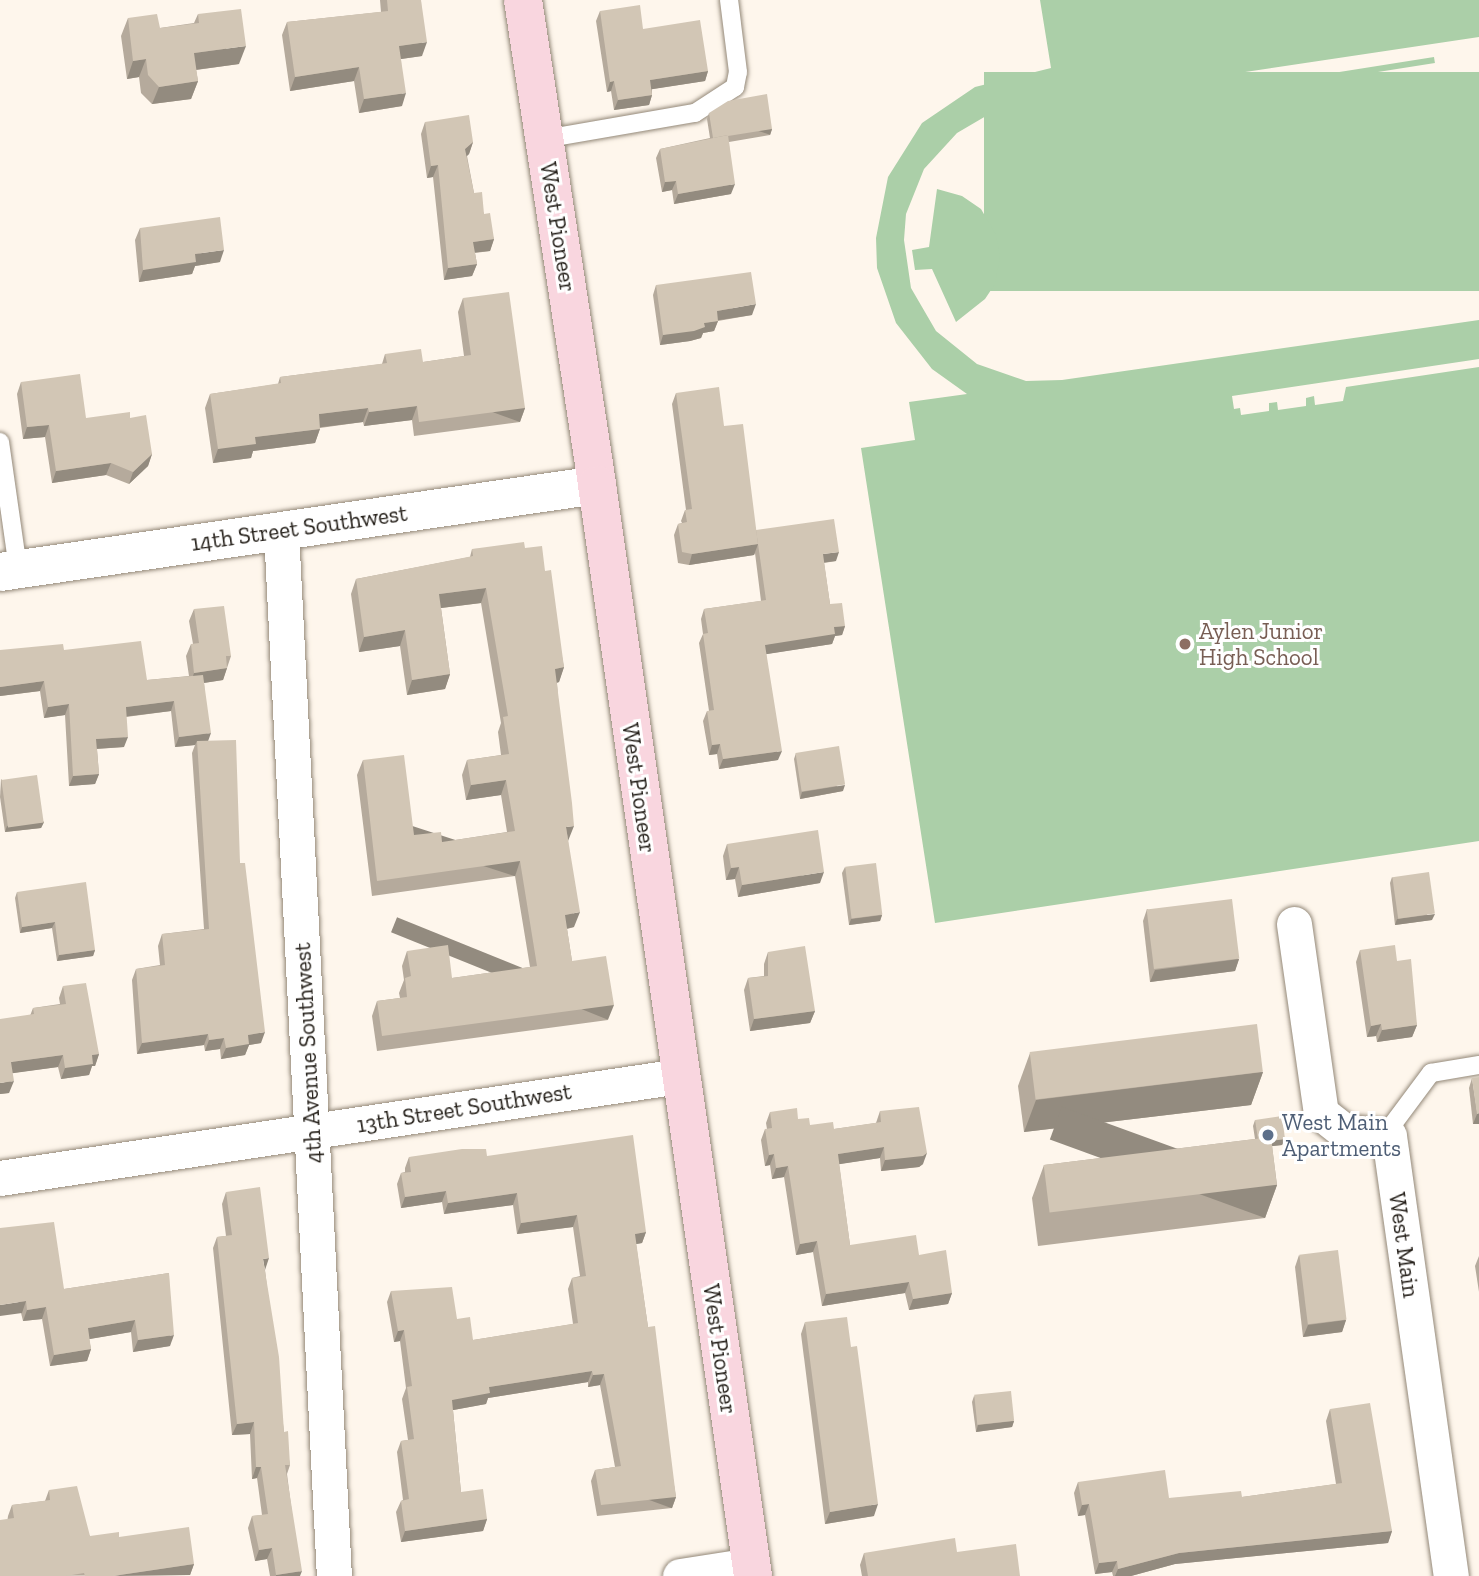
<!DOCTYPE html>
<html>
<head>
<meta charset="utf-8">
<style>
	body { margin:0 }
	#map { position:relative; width:1479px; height:1576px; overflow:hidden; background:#fef6ec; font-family:"Zilla Slab",serif }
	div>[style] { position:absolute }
	.green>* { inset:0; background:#abcfa8; transform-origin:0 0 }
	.roads { filter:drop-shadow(0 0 2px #938878) drop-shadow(0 0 2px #938878) }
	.service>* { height:18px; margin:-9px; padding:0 9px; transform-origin:9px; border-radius:9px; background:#fff }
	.minor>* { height:35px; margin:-17.5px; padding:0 17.5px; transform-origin:17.5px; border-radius:17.5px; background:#fff }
	.tertiary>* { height:38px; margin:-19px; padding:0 19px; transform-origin:19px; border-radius:19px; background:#fff }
	.secondary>* { height:38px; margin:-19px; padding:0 19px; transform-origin:19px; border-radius:19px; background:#f9d6df }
	.wall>* { inset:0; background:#b5aa9c }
	.shaded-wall>* { inset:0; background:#938b7f; transform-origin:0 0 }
	.building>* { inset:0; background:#d2c6b5; transform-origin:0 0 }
	.dots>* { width:19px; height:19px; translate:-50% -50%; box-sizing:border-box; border:4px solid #fff; border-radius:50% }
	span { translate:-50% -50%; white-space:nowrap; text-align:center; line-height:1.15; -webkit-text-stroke:6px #fff; paint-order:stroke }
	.street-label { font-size:23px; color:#26211b }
	.education-label { font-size:23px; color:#785e54 }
	.left { translate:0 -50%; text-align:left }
	.service-label { font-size:23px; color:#4e5e75 }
</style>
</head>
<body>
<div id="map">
	<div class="green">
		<div style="clip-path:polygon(1040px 0,1479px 0,1479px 37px,998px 109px,957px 133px,924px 169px,906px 214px,904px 240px,911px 288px,936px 331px,977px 364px,1026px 381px,1062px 380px,1479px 320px,1479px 359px,1232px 396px,1234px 409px,1240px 408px,1241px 415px,1269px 411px,1269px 403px,1277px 402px,1278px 410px,1306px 406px,1306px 398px,1314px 396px,1315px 405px,1343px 401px,1346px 387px,1479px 367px,1479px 841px,935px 923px,861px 448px,915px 440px,909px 402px,967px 394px,932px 369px,896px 323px,877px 268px,876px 238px,888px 177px,922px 123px,975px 87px,1051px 68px)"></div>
		<div style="left:1434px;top:57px;width:6px;height:379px;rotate:81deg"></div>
		<div style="left:1479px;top:72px;width:219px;height:495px;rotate:90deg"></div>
		<div style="clip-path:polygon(937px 189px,962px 196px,981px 209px,996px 235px,1000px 257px,995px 284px,985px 299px,956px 322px,932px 269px,915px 270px,912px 250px,929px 247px)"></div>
	</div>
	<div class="roads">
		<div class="service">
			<div style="left:544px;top:139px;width:153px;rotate:-9.8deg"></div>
			<div style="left:695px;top:113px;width:48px;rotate:-33deg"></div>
			<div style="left:735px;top:87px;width:15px;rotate:-79deg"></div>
			<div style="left:738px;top:72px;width:73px;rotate:-97.1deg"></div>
			<div style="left:0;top:442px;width:128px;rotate:81.9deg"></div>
			<div style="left:1384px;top:1136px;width:79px;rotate:-53.3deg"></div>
			<div style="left:1431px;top:1073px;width:49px;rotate:-9.5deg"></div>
		</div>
		<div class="minor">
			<div style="left:281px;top:531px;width:1046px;rotate:87.1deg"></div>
			<div style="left:1294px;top:924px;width:191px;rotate:81.9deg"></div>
			<div style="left:1321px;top:1113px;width:31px;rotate:38deg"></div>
			<div style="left:1345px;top:1132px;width:44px;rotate:5.2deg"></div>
			<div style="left:1389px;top:1136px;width:444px;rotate:82deg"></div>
			<div style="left:0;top:1178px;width:687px;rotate:-8.54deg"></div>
			<div style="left:680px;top:1576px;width:72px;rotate:-8.8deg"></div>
		</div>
		<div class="tertiary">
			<div style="left:0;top:572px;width:603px;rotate:-8.29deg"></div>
		</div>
		<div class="secondary">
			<div style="left:523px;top:0;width:491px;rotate:81.3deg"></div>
			<div style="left:597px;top:485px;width:1102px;rotate:81.86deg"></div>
		</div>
	</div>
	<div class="wall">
		<div style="clip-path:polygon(380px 0,421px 0,422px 56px,401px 59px,402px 106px,359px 113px,354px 81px,290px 91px,282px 35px,287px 22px,381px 12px)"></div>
		<div style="clip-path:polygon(600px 11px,643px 29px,708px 71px,705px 81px,652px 89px,652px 95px,649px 105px,614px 110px,611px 91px,607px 92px,596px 21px)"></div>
		<div style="clip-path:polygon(198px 14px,239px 64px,196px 70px,198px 81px,191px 99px,152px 104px,141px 93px,139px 77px,127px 79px,121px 36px,128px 18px,160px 28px,194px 23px)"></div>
		<div style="clip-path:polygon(709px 113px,772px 129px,770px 135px,729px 142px,731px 194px,674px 204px,672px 190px,662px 192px,656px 158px,660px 149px,710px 138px,707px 119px)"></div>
		<div style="clip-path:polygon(425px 122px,473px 142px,469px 154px,467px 156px,474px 193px,484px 214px,494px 239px,490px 251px,475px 253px,477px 264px,472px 276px,444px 280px,433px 177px,427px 178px,421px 134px)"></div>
		<div style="clip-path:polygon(140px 228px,220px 262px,195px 266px,192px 274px,139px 282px,135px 240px)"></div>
		<div style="clip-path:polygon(656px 285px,752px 315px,718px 321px,714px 331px,703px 333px,701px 338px,690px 341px,660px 345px,653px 295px)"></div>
		<div style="clip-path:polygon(463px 298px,525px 408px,520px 422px,414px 436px,412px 420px,364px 426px,363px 422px,320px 428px,315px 443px,253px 451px,251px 458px,213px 463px,205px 408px,210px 394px,278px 384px,280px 377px,382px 364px,385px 354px,423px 362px,464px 356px,458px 312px)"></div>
		<div style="clip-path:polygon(21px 382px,86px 418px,130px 418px,152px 454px,148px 466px,129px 484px,106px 475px,52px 483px,45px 437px,23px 439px,17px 394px)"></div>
		<div style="clip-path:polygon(676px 393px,724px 426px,756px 530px,836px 561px,824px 563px,830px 604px,845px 626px,842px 635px,835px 636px,832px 644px,766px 654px,778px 760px,719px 769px,717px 754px,709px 755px,703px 721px,707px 711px,709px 711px,699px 643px,703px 634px,701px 619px,704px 609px,761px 601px,755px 553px,754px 555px,689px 565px,678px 563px,674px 535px,678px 524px,682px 523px,681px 521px,685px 510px,686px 510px,672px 404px)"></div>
		<div style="clip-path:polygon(525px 548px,545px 571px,564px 667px,559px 682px,557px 683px,574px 927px,567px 929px,572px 961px,608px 1020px,377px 1051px,372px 1016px,377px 1001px,400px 998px,399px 993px,404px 980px,402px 966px,407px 951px,452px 978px,530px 967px,515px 876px,372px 896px,357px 775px,363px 760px,414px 835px,442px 842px,507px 832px,501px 795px,466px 800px,462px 775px,467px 760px,501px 755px,498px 732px,501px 723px,481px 603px,441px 608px,450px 674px,445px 689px,407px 695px,400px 646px,359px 652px,351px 594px,356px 579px,470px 557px,472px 549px)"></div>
		<div style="clip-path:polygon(194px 609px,231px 656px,223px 680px,204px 683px,208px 741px,240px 863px,261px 1043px,249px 1045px,245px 1055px,221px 1059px,220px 1049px,205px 1051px,204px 1045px,137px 1054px,132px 980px,136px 969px,160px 965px,158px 946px,162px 934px,204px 929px,192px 753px,195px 745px,175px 747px,171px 711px,126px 717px,124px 747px,97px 749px,99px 774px,95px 784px,69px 786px,65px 715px,44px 718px,40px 691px,0 696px,0 650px,64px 650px,147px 680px,189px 676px,186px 656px,191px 644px,193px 644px,189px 621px)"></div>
		<div style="clip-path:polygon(796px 753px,843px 791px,800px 799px,794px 759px)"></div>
		<div style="clip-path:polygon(1px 779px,44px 822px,41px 828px,5px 832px,0 797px)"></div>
		<div style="clip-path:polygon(727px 844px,820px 883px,738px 897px,735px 879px,726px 880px,723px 856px)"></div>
		<div style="clip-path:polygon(845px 867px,882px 915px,880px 921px,849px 925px,842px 873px)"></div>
		<div style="clip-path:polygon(1392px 877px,1432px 920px,1395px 925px,1390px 883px)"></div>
		<div style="clip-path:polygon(17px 892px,95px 950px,93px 956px,57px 961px,52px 928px,20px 933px,15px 898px)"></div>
		<div style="clip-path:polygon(1147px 909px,1239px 959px,1235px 971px,1150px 982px,1143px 921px)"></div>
		<div style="clip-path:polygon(1360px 950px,1397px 961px,1417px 1025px,1412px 1037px,1377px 1042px,1376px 1036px,1367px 1037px,1356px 962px)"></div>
		<div style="clip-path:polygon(768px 952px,815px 1011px,810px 1023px,750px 1031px,744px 990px,748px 978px,764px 976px,764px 964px)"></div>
		<div style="clip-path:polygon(63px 986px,99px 1054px,95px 1066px,92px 1066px,89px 1075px,61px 1079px,58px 1067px,12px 1073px,9px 1093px,0 1094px,33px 1008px,60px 1004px,59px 998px)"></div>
		<div style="clip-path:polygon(1030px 1053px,1263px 1072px,1251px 1105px,1024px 1132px,1018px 1086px)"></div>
		<div style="clip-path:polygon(1472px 1078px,1479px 1124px,1473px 1124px,1469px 1088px)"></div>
		<div style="clip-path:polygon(880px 1111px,923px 1164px,919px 1167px,881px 1171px,880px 1158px,839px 1164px,850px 1245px,919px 1255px,952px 1293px,948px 1304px,909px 1310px,905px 1293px,822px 1306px,813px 1252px,796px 1255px,784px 1177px,772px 1179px,770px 1165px,765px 1166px,761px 1140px,765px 1129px,767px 1129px,766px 1123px,770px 1112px,798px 1119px,810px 1125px,834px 1129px,876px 1123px)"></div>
		<div style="clip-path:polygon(1255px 1120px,1285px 1139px,1282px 1145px,1272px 1146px,1277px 1185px,1265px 1218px,1038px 1246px,1032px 1198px,1044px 1165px,1255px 1139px,1253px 1126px)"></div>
		<div style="clip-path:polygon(487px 1156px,646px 1232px,642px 1243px,636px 1244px,648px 1327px,676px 1497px,672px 1508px,597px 1516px,591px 1481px,595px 1470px,615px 1467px,600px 1385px,588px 1387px,588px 1382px,488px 1398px,486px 1404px,453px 1410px,461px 1492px,487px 1519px,483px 1531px,401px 1542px,396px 1512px,401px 1501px,403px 1500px,397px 1452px,401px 1441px,408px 1440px,402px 1399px,406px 1388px,400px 1341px,394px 1342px,387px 1302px,391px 1291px,457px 1319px,473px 1340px,573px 1324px,568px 1289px,572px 1278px,580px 1276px,573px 1227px,517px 1234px,513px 1205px,444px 1214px,442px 1202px,401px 1208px,397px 1184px,401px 1173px,405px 1172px,405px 1168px,409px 1157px)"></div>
		<div style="clip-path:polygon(226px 1192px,265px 1270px,284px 1432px,290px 1465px,287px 1474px,300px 1576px,270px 1576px,267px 1559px,255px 1561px,248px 1528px,252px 1516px,262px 1515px,257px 1478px,252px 1479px,250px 1434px,232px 1435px,213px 1248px,217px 1237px,226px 1236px,222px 1204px)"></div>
		<div style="clip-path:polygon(0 1228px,64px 1289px,169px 1273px,170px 1346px,133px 1352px,131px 1332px,89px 1339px,91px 1349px,87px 1361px,50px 1366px,42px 1319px,23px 1321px)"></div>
		<div style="clip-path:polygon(1299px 1255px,1346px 1320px,1342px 1332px,1303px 1337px,1295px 1267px)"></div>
		<div style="clip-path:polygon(1479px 1256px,1479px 1292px,1475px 1266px)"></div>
		<div style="clip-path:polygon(805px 1322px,874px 1516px,825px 1524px,801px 1334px)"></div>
		<div style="clip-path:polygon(974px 1396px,1014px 1421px,1012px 1427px,976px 1432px,972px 1402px)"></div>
		<div style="clip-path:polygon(1330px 1409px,1392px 1531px,1388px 1543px,1175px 1564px,1131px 1576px,1113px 1576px,1112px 1572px,1095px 1574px,1085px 1515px,1078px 1516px,1074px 1493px,1078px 1482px,1169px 1498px,1242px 1497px,1336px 1484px,1326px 1421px)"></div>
		<div style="clip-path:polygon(49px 1490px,90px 1536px,194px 1564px,190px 1575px,0 1576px,8px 1516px,12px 1505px,45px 1501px)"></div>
		<div style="clip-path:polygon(957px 1552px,1020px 1576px,862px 1576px,860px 1565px,864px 1553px)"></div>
	</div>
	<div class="shaded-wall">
		<div style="clip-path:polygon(427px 42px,422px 56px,394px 60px,399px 46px)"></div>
		<div style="clip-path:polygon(246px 46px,239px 64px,187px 71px,194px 53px)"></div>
		<div style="clip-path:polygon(146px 59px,139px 77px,127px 79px,133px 61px)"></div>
		<div style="clip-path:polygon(359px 67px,354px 81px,290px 91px,295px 77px)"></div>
		<div style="clip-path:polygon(708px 71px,705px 81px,647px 90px,650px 80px)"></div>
		<div style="clip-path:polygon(198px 81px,191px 99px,152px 104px,159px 87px)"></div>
		<div style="clip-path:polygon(614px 81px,611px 91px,607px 92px,610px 82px)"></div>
		<div style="clip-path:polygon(406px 93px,402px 106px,359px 113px,364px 99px)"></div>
		<div style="clip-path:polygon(652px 95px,649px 105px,614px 110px,618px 100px)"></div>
		<div style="left:772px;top:129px;width:6px;height:60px;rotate:108deg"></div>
		<div style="clip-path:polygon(473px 142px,469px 154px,461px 161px,465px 149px)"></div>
		<div style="clip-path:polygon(438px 165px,433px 177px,427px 178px,431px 166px)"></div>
		<div style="clip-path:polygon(676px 181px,672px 190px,662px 192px,665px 182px)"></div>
		<div style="clip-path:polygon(735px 184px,731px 194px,674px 204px,678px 194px)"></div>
		<div style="clip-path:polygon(494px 239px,490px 251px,469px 253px,473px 242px)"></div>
		<div style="clip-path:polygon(224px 250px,220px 262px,195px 266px,192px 274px,139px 282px,143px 270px,195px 254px)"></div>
		<div style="clip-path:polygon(477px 264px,472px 276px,444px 280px,448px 268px)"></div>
		<div style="clip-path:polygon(756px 304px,752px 315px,713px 321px,717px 311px)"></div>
		<div style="clip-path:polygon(718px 321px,714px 331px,703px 333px,701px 338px,690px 341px,660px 345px,663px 335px,704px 323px)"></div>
		<div style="clip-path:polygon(417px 406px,412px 420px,364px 426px,369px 412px)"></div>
		<div style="clip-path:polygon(368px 408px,363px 422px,314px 428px,319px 414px)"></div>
		<div style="left:525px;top:408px;width:15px;height:107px;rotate:110deg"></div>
		<div style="clip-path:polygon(49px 425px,45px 437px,23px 439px,27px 427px)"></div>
		<div style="clip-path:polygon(320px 429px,315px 443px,253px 451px,251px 458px,213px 463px,218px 449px,255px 437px)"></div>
		<div style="clip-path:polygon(152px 454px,148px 466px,129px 484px,133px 472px)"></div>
		<div style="clip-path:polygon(111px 463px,106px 475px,52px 483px,56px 471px)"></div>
		<div style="clip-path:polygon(758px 544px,754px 555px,689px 565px,692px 554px)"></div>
		<div style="clip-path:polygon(839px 552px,836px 561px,820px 563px,823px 554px)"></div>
		<div style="clip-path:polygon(486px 588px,481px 603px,433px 609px,439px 594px)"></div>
		<div style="clip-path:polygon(845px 626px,842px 635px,835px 636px,832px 644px,761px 655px,765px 645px,834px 627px)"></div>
		<div style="clip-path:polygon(405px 630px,400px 646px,359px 652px,364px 637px)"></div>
		<div style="clip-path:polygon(564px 667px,559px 682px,550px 684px,555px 669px)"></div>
		<div style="clip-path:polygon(227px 668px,223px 680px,190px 685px,194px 673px)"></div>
		<div style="clip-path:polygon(450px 674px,445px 689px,407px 695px,412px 680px)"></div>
		<div style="clip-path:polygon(44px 681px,40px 691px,0 696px,0 687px)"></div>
		<div style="clip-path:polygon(174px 701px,171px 711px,122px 717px,126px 707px)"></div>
		<div style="clip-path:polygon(69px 704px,65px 715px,44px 718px,48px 707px)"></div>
		<div style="clip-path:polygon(211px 733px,207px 744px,197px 741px,195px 745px,175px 747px,179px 737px)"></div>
		<div style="clip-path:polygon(128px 737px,124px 747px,93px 749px,96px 739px)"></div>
		<div style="clip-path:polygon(720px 744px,717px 754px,709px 755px,712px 745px)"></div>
		<div style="clip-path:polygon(782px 751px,778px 760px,719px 769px,723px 759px)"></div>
		<div style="clip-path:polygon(99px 774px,95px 784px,69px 786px,73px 776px)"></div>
		<div style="clip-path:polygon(506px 780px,501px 795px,466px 800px,471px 785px)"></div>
		<div style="clip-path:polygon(845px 785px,843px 791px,800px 799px,802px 792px)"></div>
		<div style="clip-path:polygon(44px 822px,41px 828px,5px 832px,7px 826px)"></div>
		<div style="clip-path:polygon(574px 826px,568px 841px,566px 827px)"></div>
		<div style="left:520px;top:861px;width:16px;height:144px;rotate:108deg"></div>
		<div style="clip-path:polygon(739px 867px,735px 879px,726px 880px,731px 868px)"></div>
		<div style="clip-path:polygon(824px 872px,820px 883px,738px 897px,742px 885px)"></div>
		<div style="clip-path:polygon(580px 912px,574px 927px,560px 930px,565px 915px)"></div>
		<div style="clip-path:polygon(1435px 914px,1432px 920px,1395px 925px,1397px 919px)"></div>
		<div style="clip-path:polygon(882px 915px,880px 921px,849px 925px,851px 919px)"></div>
		<div style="clip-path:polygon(55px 922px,52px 928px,20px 933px,22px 927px)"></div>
		<div style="clip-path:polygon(95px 950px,93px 956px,57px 961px,59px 955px)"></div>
		<div style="clip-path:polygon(1239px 959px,1235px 971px,1150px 982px,1155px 970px)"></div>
		<div style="left:614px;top:1005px;width:16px;height:234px;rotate:112deg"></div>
		<div style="clip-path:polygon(815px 1011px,810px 1023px,750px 1031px,754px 1019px)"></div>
		<div style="clip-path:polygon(1381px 1024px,1376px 1036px,1367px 1037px,1371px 1026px)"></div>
		<div style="clip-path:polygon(1417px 1025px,1412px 1037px,1377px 1042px,1382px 1030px)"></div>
		<div style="clip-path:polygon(265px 1032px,261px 1043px,249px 1045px,245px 1055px,221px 1059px,226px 1048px,248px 1035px)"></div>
		<div style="clip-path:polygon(208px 1034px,204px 1045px,137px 1054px,142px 1043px)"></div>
		<div style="clip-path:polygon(224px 1038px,220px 1049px,205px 1051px,209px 1040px)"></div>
		<div style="clip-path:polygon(99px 1054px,95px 1066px,92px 1066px,89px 1075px,61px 1079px,65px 1068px,92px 1055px)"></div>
		<div style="clip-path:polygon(63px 1055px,58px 1067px,7px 1074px,11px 1062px)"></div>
		<div style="clip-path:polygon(1263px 1072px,1251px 1105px,1024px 1132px,1036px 1100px)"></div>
		<div style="clip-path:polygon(14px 1081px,9px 1093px,0 1094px,0 1083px)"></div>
		<div style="clip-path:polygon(1479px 1113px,1479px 1124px,1473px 1124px,1477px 1114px)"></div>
		<div style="clip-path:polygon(1285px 1139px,1282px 1145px,1256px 1148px,1258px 1142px)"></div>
		<div style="clip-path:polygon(884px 1147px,880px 1158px,834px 1165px,838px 1154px)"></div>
		<div style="clip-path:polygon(927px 1153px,923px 1164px,919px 1167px,881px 1171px,885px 1160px)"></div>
		<div style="clip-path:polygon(774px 1154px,770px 1165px,765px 1166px,769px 1155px)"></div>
		<div style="clip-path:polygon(788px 1166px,784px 1177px,772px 1179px,776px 1168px)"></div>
		<div style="left:1277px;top:1185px;width:35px;height:229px;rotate:110deg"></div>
		<div style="clip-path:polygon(446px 1191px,442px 1202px,401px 1208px,405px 1197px)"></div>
		<div style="clip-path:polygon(517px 1193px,513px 1205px,444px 1214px,448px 1203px)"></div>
		<div style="clip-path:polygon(577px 1215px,573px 1227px,517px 1234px,521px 1223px)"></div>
		<div style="clip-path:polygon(646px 1232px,642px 1243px,631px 1245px,635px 1234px)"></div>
		<div style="clip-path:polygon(817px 1241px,813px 1252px,796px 1255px,800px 1244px)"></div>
		<div style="clip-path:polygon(269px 1258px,265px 1270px,263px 1259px)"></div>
		<div style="clip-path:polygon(909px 1282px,905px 1293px,822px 1306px,826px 1294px)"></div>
		<div style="clip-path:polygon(952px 1293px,948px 1304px,909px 1310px,913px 1299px)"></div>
		<div style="clip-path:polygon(26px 1301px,22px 1313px,0 1316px,0 1305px)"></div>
		<div style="clip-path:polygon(46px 1307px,42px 1319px,23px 1321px,27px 1310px)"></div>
		<div style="clip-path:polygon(135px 1320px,131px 1332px,84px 1340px,88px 1328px)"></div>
		<div style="clip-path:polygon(1346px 1320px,1342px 1332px,1303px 1337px,1308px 1325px)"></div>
		<div style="clip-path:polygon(404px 1330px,400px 1341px,394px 1342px,398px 1331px)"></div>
		<div style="clip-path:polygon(174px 1335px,170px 1346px,133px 1352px,138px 1340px)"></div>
		<div style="clip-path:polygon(91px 1349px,87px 1361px,50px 1366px,54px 1355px)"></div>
		<div style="clip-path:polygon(592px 1371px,588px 1382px,488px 1398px,486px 1404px,448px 1411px,452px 1400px,489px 1387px)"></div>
		<div style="clip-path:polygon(604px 1374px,600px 1385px,588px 1387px,593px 1375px)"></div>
		<div style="clip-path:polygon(1014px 1421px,1012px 1427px,976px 1432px,978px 1425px)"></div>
		<div style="clip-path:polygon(254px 1422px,250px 1434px,232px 1435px,237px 1424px)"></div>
		<div style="clip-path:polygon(256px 1467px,261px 1467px,257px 1478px,252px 1479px)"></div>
		<div style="left:676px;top:1497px;width:12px;height:75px;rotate:110deg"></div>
		<div style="clip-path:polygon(878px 1504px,874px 1516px,825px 1524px,830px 1512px)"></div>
		<div style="clip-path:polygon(1089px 1504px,1085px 1515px,1078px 1516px,1082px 1505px)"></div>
		<div style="clip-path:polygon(487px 1519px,483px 1531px,401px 1542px,405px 1531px)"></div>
		<div style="clip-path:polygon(1392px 1531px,1388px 1543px,1175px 1564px,1131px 1576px,1115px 1576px,1118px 1569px,1179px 1553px)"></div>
		<div style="clip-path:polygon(272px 1548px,267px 1559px,255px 1561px,259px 1550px)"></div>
		<div style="clip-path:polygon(1117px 1561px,1112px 1572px,1095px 1574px,1099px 1563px)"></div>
		<div style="clip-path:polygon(194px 1564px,190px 1575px,113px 1576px)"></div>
		<div style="clip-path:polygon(302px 1571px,300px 1576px,276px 1576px,276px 1575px)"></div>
	</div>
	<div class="building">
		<div style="clip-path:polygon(387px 0,421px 0,427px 42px,399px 46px,406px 93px,364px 99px,359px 67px,295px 77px,287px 22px,388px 11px)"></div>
		<div style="clip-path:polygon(640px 5px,643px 29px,700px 20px,708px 71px,650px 80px,652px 95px,618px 100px,614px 81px,610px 82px,600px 11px)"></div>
		<div style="clip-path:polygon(241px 9px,246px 46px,194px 53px,198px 81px,159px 87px,148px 75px,146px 59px,133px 61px,128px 18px,157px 14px,160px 28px,199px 23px,198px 14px)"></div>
		<div style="clip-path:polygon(767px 94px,772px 129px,728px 136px,728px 135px,713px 138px,709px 113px,728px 101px)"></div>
		<div style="clip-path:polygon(469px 115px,473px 142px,465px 149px,474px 193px,482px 192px,484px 214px,490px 213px,494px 239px,473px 242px,477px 264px,448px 268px,438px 165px,431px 166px,425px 122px)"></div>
		<div style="clip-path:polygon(728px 135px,735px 184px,678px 194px,676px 181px,665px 182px,660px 149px)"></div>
		<div style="clip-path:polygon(220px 217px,224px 250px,195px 254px,196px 262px,143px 270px,140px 228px)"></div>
		<div style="clip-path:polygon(751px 272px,756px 304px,717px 311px,718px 321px,704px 323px,705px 327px,694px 331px,663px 335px,656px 285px)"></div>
		<div style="clip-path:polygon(509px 292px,525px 408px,419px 422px,417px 406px,369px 412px,368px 408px,319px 414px,320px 429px,255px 437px,256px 444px,218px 449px,210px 394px,281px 383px,280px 377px,387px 363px,385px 354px,421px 349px,423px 362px,471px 355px,463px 298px)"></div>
		<div style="clip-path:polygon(80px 374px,86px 418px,130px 412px,130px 418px,146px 415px,152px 454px,133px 472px,111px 463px,56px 471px,49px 425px,27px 427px,21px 382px)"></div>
		<div style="clip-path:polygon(719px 387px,724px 426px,743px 424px,758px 544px,692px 554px,682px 552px,678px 524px,687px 522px,685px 510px,692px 509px,676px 393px)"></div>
		<div style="clip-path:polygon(834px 519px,839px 552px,823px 554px,830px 604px,842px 603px,845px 626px,834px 627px,835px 634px,765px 645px,782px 751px,723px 759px,720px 744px,712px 745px,707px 711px,714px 710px,703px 634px,708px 633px,704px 609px,766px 600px,756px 530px)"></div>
		<div style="clip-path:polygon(524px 542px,525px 548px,542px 546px,545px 571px,551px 570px,564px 667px,555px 669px,572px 803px,574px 826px,566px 827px,580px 912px,565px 915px,572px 961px,606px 956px,614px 1005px,382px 1036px,377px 1001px,407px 997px,405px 978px,411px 976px,407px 951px,448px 945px,452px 978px,537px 966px,520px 861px,377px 881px,363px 760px,404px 755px,414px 835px,441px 832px,442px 842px,515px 831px,506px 780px,471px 785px,467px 760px,509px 754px,503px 717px,508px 716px,486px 588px,439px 594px,450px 674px,412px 680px,405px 630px,364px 637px,356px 579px,473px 556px,472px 549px)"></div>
		<div style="clip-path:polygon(224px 606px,231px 656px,226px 656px,227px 668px,194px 673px,191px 644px,199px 643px,194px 609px)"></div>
		<div style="clip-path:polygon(141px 641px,147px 680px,203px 675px,211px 733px,179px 737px,174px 701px,126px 707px,128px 737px,96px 739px,99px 774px,73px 776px,69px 704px,48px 707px,44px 681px,0 687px,0 650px,63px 644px,64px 650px)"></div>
		<div style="clip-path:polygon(236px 740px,240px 863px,245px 863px,265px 1032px,248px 1035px,249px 1044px,226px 1048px,224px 1038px,209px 1040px,208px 1034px,142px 1043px,136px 969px,165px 965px,162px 934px,209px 929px,197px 741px)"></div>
		<div style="left:839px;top:746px;width:39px;height:44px;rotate:81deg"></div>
		<div style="left:37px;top:775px;width:48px;height:36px;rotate:82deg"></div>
		<div style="clip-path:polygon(818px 830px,824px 872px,742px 885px,739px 867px,731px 868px,727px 844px)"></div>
		<div style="left:876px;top:863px;width:52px;height:31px;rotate:83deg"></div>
		<div style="left:1429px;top:872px;width:42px;height:37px;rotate:82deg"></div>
		<div style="clip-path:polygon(86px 882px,95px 950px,59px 955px,55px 922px,22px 927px,17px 892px)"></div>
		<div style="left:1232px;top:899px;width:60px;height:86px;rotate:83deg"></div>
		<div style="clip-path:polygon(1395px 945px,1397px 961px,1411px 959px,1417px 1025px,1382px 1030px,1381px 1024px,1371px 1026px,1360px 950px)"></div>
		<div style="clip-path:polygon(805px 946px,815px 1011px,754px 1019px,748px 978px,768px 976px,768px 952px)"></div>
		<div style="clip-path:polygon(86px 983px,99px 1054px,92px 1055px,93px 1064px,65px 1068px,63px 1055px,11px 1062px,14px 1081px,0 1083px,0 1019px,34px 1014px,33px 1008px,66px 1004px,63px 986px)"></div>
		<div style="left:1257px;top:1024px;width:48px;height:229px;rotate:83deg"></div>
		<div style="clip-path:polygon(1479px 1077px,1479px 1113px,1477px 1114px,1472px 1078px)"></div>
		<div style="clip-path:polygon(919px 1107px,927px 1153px,923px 1156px,885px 1160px,884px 1147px,838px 1154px,850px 1245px,916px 1235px,919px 1255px,946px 1250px,952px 1293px,913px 1299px,909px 1282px,826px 1294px,817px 1241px,800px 1244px,788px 1166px,776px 1168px,774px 1154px,769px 1155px,765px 1129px,772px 1128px,770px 1112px,797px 1108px,798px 1119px,809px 1118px,810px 1125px,833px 1122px,834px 1129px,881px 1122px,880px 1111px)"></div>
		<div style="clip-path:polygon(1282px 1116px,1285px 1139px,1271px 1141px,1271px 1137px,1258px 1139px,1255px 1120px)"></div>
		<div style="clip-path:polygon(633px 1135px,646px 1232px,635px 1234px,648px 1327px,655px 1326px,676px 1497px,601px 1505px,595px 1470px,621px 1466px,604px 1374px,593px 1375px,592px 1371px,489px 1387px,490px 1393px,452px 1400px,461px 1492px,483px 1489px,487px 1519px,405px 1531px,401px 1501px,409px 1499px,401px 1441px,414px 1439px,407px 1387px,412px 1386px,404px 1330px,398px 1331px,391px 1291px,452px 1287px,457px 1319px,470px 1317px,473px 1340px,578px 1323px,572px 1278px,586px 1276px,577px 1215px,521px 1223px,517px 1193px,448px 1203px,446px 1191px,405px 1197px,401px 1173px,411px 1172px,409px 1157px,462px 1149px,486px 1149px,487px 1156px)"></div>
		<div style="left:1271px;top:1137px;width:48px;height:229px;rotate:83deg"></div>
		<div style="clip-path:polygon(260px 1187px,269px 1258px,263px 1259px,279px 1357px,284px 1432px,288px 1431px,290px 1465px,285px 1465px,302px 1571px,276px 1575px,272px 1548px,259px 1550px,252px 1516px,268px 1514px,261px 1467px,256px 1467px,254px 1422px,237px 1424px,217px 1237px,232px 1235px,226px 1192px)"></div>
		<div style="clip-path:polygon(54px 1222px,64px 1289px,169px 1273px,174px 1335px,138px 1340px,135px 1320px,88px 1328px,91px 1349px,54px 1355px,46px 1307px,27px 1310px,26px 1301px,0 1305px,0 1228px)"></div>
		<div style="left:1338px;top:1250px;width:70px;height:39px;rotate:83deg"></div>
		<div style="clip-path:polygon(847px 1317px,851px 1347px,857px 1346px,878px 1504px,830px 1512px,805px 1322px)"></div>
		<div style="left:1011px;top:1391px;width:30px;height:37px;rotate:84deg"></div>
		<div style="clip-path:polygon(1370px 1403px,1392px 1531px,1179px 1553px,1118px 1569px,1117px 1561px,1099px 1563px,1089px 1504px,1082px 1505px,1078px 1482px,1165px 1470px,1169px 1498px,1241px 1491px,1242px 1497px,1342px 1483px,1330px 1409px)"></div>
		<div style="clip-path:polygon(77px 1486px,90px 1536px,119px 1532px,119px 1537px,189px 1527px,194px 1564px,113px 1576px,85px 1576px,84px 1573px,66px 1576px,0 1576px,0 1520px,14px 1518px,12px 1505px,50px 1500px,49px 1490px)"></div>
		<div style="clip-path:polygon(955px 1538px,957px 1552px,1016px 1544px,1020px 1576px,868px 1576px,864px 1553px)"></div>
	</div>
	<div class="dots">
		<div style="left:1185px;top:644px;background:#8d6e63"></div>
		<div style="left:1268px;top:1135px;background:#5c6f8a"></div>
	</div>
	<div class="street-label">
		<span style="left:558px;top:227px;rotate:81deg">West Pioneer</span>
		<span style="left:299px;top:528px;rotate:-8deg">14th Street Southwest</span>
		<span style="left:639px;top:788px;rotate:82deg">West Pioneer</span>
		<span style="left:308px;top:1053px;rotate:-93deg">4th Avenue Southwest</span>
		<span style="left:464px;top:1108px;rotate:-9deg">13th Street Southwest</span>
		<span style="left:1404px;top:1245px;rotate:82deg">West Main</span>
		<span style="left:720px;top:1349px;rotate:82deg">West Pioneer</span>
	</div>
	<div class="education-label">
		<span class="left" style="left:1199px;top:644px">Aylen Junior<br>High School</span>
	</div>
	<div class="service-label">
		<span class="left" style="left:1282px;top:1135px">West Main<br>Apartments</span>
	</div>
</div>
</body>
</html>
